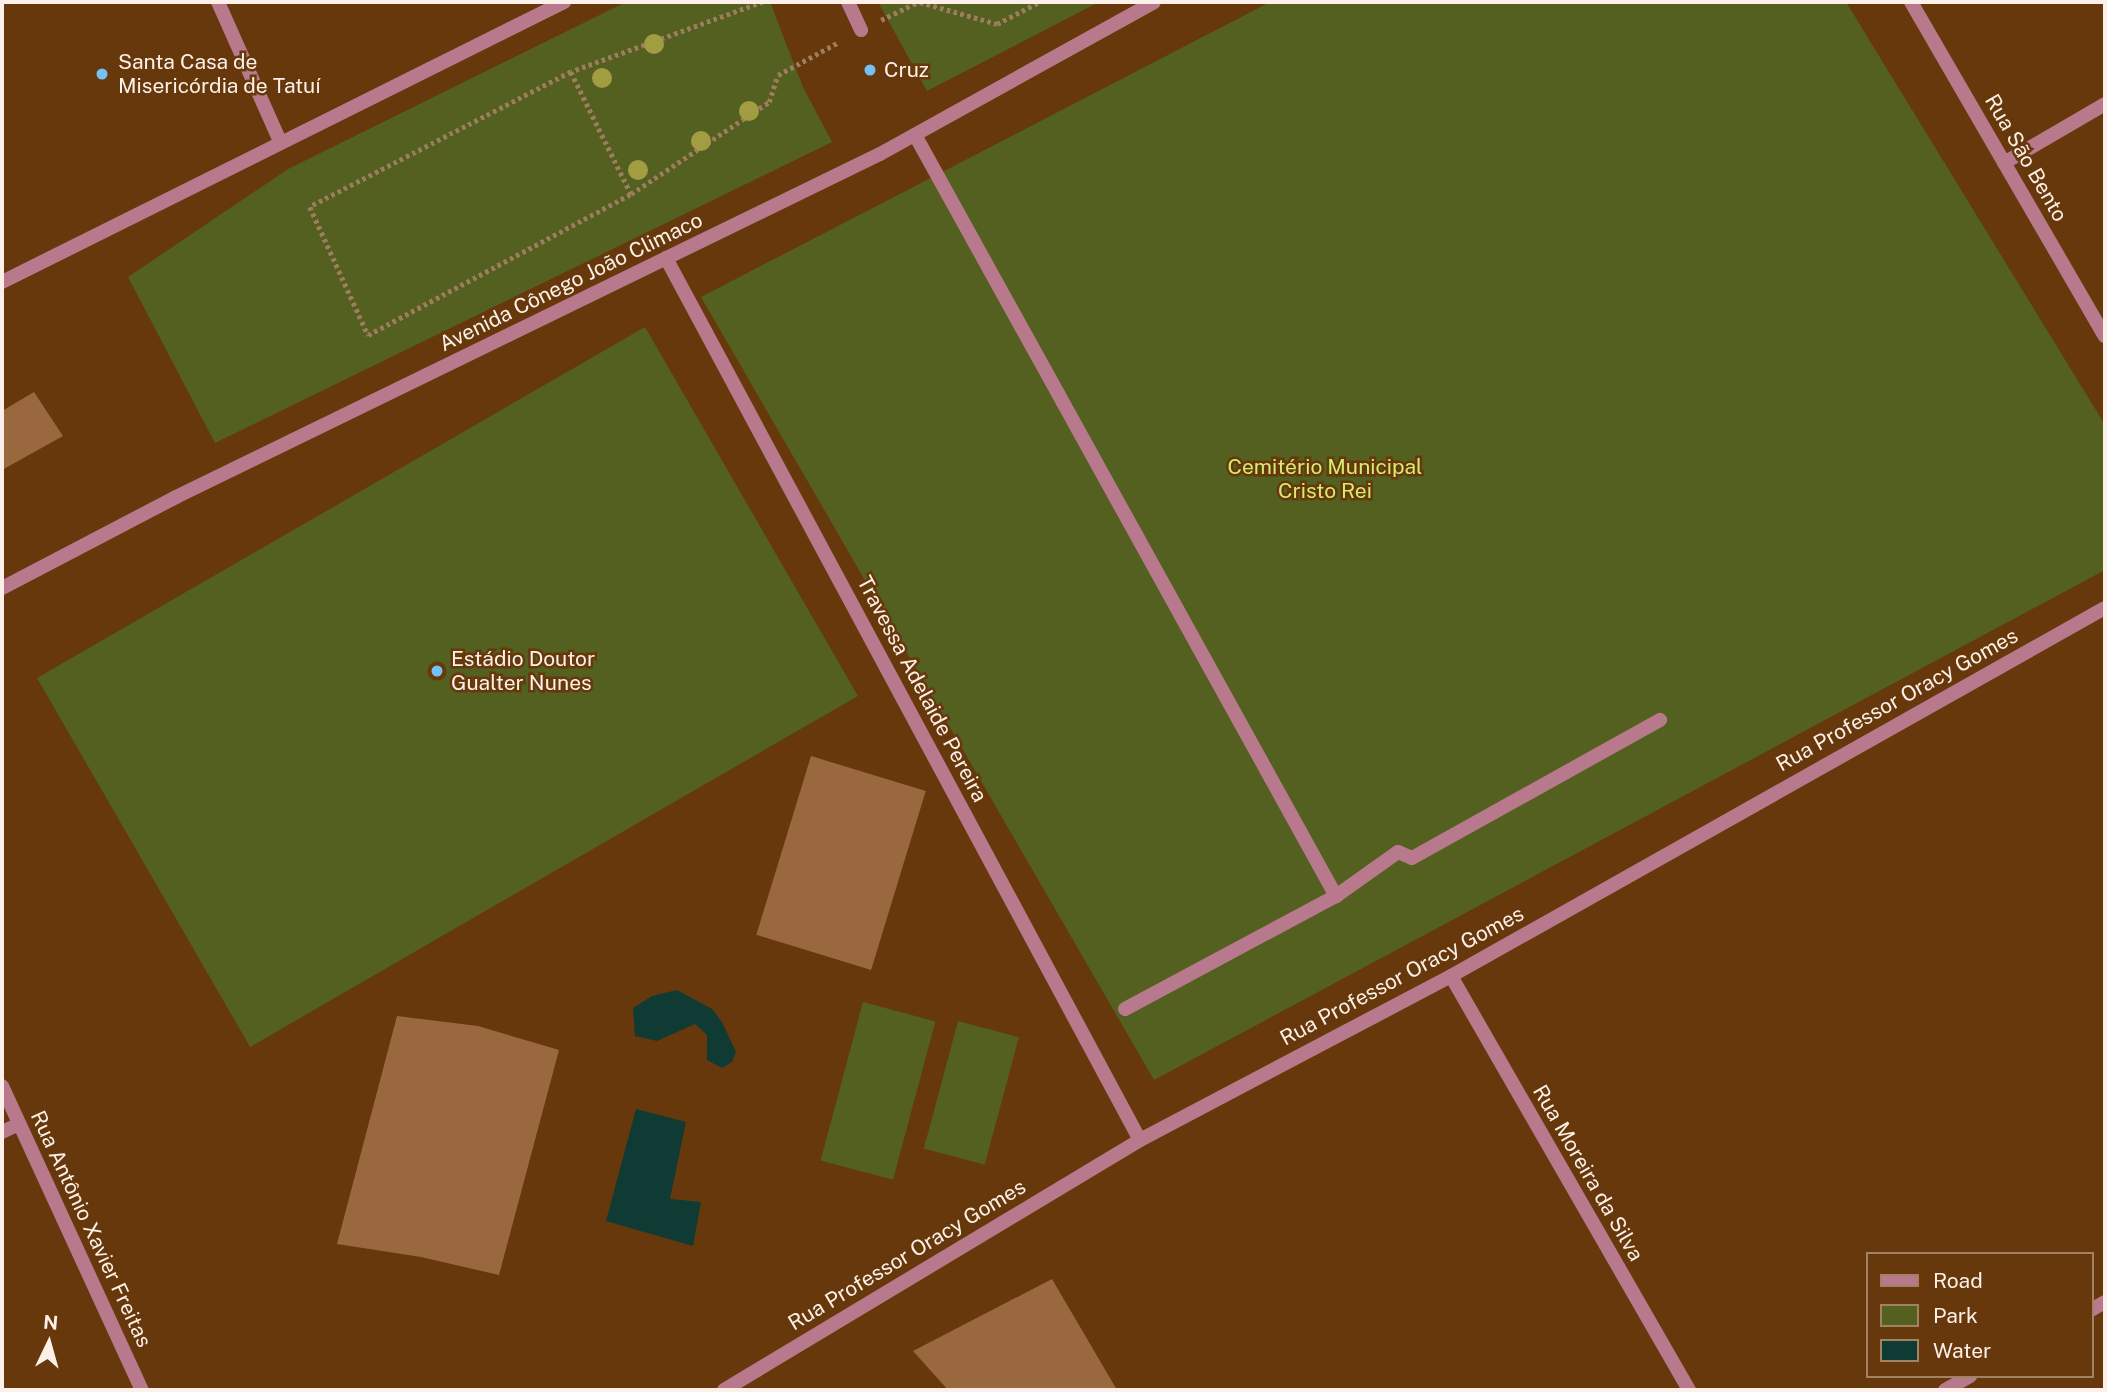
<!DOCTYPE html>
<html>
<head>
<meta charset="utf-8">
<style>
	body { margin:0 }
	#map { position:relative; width:2107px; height:1392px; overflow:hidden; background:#66380b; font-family:"Public Sans",sans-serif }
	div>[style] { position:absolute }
	.green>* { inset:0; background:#53601f; transform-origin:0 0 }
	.water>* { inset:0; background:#0f3b34 }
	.building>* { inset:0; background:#99683f; transform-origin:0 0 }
	.path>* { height:4.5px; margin-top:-2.25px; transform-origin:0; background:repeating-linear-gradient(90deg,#9e7d5e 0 3.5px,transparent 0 7px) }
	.service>* { height:14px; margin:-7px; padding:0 7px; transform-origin:7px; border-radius:7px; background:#b8798d }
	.minor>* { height:14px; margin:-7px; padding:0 7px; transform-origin:7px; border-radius:7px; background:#b8798d }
	.tertiary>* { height:14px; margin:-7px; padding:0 7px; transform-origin:7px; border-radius:7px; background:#b8798d }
	.trees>* { width:20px; height:20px; margin:-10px; border-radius:50%; background:#a29c43 }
	.dots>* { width:19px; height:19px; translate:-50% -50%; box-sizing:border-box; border:4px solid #66380b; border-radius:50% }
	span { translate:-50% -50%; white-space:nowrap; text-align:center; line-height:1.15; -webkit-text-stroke:5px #66380b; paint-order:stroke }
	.poi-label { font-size:21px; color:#fcf0e8 }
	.left { translate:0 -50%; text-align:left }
	.street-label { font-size:21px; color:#fcf0e8 }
	.park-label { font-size:21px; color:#d3ed71 }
	.frame { position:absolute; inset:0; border:4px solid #fcf0e8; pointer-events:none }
	.legend { position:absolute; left:1866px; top:1252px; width:228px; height:126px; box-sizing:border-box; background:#66380b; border:2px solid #a28263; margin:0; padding:9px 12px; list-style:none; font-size:21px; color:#fcf0e8 }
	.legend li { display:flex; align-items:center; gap:14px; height:35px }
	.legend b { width:35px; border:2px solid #a28263 }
	.north { position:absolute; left:14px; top:1308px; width:70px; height:70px; -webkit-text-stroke:5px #66380b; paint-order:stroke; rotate:5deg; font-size:19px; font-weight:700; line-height:28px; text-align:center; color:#fcf0e8 }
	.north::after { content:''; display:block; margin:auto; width:24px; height:32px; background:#fcf0e8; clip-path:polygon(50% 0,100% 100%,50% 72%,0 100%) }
</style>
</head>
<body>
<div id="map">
	<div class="green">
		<div style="clip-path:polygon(626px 2px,770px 2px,803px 87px,832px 142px,215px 443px,128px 277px,288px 169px)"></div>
		<div style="clip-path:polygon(878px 2px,1099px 2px,927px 91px)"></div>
		<div style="clip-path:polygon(1270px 2px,1846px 2px,2105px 425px,2105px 570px,1154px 1080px,701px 297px)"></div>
		<div style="left:645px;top:327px;width:426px;height:702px;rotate:60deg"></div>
		<div style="left:863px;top:1002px;width:75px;height:164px;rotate:15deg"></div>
		<div style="left:958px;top:1021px;width:63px;height:132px;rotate:15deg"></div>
	</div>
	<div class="water">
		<div style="clip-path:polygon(677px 990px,712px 1009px,722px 1022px,736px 1052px,732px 1062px,722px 1068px,707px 1060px,707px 1035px,695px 1024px,657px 1041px,635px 1036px,633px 1008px,652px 996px)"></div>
		<div style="clip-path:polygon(636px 1109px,686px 1122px,670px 1199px,701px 1202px,693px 1246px,606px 1221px)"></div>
	</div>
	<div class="building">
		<div style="clip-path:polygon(34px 392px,63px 436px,2px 470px,2px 411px)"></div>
		<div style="left:811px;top:756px;width:120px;height:187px;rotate:17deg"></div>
		<div style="clip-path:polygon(397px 1016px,478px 1026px,559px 1050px,499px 1275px,421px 1257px,337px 1244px)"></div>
		<div style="clip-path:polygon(1052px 1279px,1117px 1390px,948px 1390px,913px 1351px)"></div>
	</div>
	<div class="path">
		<div style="left:763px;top:2px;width:204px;rotate:160deg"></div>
		<div style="left:571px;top:72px;width:294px;rotate:152.7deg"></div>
		<div style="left:310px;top:207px;width:141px;rotate:65.6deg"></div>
		<div style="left:368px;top:335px;width:298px;rotate:-28.2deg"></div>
		<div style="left:631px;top:194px;width:166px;rotate:-33.7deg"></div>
		<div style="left:769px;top:102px;width:28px;rotate:-72deg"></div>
		<div style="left:778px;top:75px;width:69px;rotate:-28.4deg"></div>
		<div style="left:920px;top:2px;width:80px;rotate:15.9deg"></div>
		<div style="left:997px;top:24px;width:47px;rotate:-27.6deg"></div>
		<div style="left:881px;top:20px;width:41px;rotate:-25.9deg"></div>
		<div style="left:571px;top:72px;width:136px;rotate:63.8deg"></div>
	</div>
	<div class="service">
		<div style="left:915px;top:135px;width:870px;rotate:61.05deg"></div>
		<div style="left:1125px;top:1009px;width:239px;rotate:-28.2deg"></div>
		<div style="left:1336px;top:896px;width:76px;rotate:-35.4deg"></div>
		<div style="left:1398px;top:852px;width:15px;rotate:23deg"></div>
		<div style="left:1412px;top:858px;width:284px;rotate:-29.1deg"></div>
	</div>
	<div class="minor">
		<div style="left:848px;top:2px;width:31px;rotate:65deg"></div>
		<div style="left:1911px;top:2px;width:386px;rotate:59.9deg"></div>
		<div style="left:2004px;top:163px;width:117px;rotate:-30.3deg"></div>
		<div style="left:666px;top:258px;width:1001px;rotate:61.75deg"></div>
		<div style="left:2px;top:282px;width:628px;rotate:-26.48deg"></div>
		<div style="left:2px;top:588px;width:196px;rotate:-27.6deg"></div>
		<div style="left:176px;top:497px;width:783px;rotate:-25.98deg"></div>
		<div style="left:880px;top:154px;width:313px;rotate:-29deg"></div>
		<div style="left:1451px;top:976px;width:478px;rotate:60.1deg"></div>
		<div style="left:2px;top:1086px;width:335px;rotate:65.3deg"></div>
		<div style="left:2px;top:1132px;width:19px;rotate:-25deg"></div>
		<div style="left:2091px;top:1310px;width:16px;rotate:-30deg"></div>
		<div style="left:724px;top:1390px;width:485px;rotate:-31deg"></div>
		<div style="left:1140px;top:1140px;width:352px;rotate:-27.8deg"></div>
		<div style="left:1451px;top:976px;width:750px;rotate:-29.37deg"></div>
		<div style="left:1945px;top:1390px;width:29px;rotate:-29deg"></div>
	</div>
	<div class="tertiary">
		<div style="left:218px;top:2px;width:152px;rotate:66deg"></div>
	</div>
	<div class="trees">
		<div style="left:654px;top:44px"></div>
		<div style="left:602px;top:78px"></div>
		<div style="left:749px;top:111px"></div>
		<div style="left:701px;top:141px"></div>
		<div style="left:638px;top:170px"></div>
	</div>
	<div class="dots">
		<div style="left:870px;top:70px;background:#73c1f5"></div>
		<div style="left:102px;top:74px;background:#73c1f5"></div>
		<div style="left:437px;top:671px;background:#73c1f5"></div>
	</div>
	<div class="poi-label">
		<span class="left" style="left:118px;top:74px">Santa Casa de<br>Misericórdia de Tatuí</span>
		<span class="left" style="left:884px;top:70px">Cruz</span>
		<span class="left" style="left:451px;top:671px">Estádio Doutor<br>Gualter Nunes</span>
	</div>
	<div class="street-label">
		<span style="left:2026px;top:158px;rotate:60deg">Rua São Bento</span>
		<span style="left:571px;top:282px;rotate:-26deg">Avenida Cônego João Climaco</span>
		<span style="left:922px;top:689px;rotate:62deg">Travessa Adelaide Pereira</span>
		<span style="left:1897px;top:700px;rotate:-29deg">Rua Professor Oracy Gomes</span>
		<span style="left:1402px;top:976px;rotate:-28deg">Rua Professor Oracy Gomes</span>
		<span style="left:1588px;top:1173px;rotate:60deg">Rua Moreira da Silva</span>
		<span style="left:91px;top:1229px;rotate:65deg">Rua Antônio Xavier Freitas</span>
		<span style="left:907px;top:1255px;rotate:-31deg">Rua Professor Oracy Gomes</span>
	</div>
	<div class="park-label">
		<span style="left:1325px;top:479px">Cemitério Municipal<br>Cristo Rei</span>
	</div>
	<div class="frame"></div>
	<ul class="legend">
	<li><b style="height:9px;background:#b8798d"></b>Road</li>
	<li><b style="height:19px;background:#53601f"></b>Park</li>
	<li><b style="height:19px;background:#0f3b34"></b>Water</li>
	</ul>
	<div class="north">N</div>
</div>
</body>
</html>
